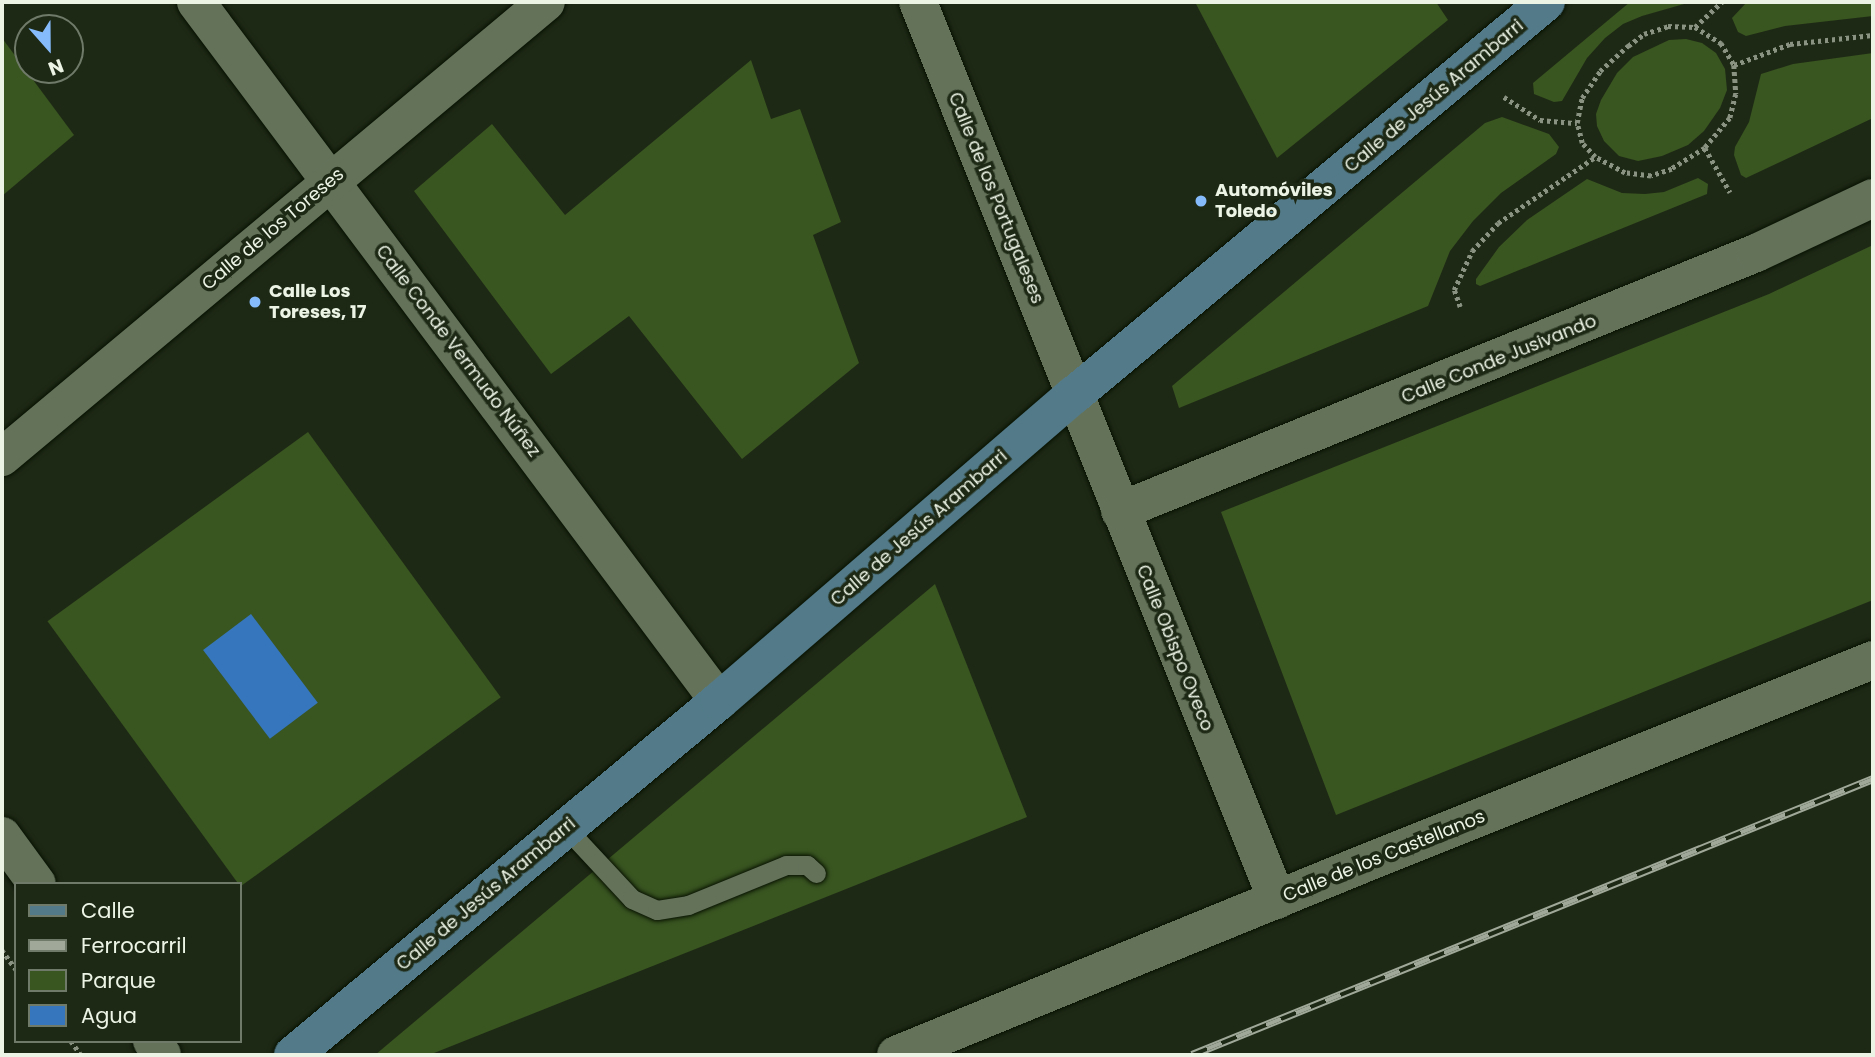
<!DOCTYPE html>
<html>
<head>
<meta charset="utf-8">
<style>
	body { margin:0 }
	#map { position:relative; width:1875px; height:1057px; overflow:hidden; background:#1e2915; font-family:Poppins,sans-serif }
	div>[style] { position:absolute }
	.green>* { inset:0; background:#395520; transform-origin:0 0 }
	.water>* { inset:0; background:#3676bd; transform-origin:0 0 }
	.path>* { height:4.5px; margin-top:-2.25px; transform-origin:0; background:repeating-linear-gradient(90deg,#8a9382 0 3.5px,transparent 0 7px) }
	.roads { filter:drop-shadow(0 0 2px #081202) drop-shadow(0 0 2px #081202) }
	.lane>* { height:19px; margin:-9.5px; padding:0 9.5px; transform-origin:9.5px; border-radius:9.5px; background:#64725a }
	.street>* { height:38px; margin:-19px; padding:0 19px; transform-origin:19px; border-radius:19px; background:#64725a }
	.secondary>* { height:38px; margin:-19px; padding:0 19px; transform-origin:19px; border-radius:19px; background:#527a88 }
	.rail>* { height:8px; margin-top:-4px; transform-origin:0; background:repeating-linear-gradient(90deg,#1e2915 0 16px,#a0a999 0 32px); box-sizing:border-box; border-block:2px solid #a0a999 }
	.dots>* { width:19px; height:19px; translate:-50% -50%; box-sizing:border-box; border:4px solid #1e2915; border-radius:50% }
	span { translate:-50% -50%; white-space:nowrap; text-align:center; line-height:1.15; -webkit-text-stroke:7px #1e2915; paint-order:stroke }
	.street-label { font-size:18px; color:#ecf4e6 }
	.poi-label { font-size:18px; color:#ecf4e6; font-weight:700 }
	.left { translate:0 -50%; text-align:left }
	.frame { position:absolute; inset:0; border:4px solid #ecf4e6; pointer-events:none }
	.legend { position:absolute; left:14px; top:882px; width:228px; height:161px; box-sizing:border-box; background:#1e2915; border:2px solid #707a69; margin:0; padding:9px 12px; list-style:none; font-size:21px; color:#ecf4e6 }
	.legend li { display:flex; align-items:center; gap:14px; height:35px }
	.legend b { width:35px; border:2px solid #707a69 }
	.north { position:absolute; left:14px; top:14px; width:70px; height:70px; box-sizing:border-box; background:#1e2915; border:2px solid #707a69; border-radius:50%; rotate:159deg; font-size:19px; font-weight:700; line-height:28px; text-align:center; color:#ecf4e6 }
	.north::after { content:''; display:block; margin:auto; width:24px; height:32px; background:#85bbfb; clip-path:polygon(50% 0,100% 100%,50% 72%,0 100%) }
</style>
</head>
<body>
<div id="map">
	<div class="green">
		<div style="clip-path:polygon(1195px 2px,1436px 2px,1448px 20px,1277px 158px)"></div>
		<div style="clip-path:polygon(1630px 2px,1691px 2px,1642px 16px,1623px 24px,1605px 38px,1587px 58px,1562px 101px,1554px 102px,1534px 94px,1533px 83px)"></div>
		<div style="clip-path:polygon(1747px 2px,1873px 2px,1873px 16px,1785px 26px,1746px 36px,1738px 32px,1732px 18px)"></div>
		<div style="clip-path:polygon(2px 38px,74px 135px,2px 196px)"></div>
		<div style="clip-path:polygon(1686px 39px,1702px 43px,1716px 53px,1725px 69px,1727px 90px,1720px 108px,1704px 131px,1688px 145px,1662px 156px,1638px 161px,1619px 156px,1604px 141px,1597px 126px,1596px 114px,1601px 100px,1617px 73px,1633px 57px,1669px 40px)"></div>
		<div style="clip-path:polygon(1873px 53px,1873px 118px,1746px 178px,1741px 175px,1734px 155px,1735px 147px,1749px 122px,1761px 74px,1793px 64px)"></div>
		<div style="clip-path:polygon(751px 60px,771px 119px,800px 109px,841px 222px,813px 235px,859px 363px,742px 459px,629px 316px,551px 374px,414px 191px,492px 124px,565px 215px)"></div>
		<div style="clip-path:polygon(1502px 117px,1549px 134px,1559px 147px,1556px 154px,1501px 193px,1473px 221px,1450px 251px,1428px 306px,1179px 408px,1172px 386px,1485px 123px)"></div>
		<div style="clip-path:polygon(1698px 178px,1708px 184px,1707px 194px,1480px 286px,1476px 284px,1476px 279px,1499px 247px,1527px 220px,1587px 179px,1622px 193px,1645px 194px,1664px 192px)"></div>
		<div style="clip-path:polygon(1873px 245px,1873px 600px,1336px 815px,1221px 512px,1769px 294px)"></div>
		<div style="left:308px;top:432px;width:328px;height:322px;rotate:54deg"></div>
		<div style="clip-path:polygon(935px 584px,1027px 817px,429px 1055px,375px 1055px)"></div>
	</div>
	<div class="water">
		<div style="left:251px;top:614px;width:111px;height:60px;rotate:53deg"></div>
	</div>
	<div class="path">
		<div style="left:1668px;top:26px;width:27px;rotate:2deg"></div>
		<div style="left:1695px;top:27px;width:31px;rotate:32deg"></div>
		<div style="left:1721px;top:43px;width:26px;rotate:59deg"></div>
		<div style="left:1734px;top:65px;width:29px;rotate:86deg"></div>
		<div style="left:1736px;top:94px;width:25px;rotate:104deg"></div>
		<div style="left:1730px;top:118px;width:39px;rotate:130deg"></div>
		<div style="left:1705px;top:148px;width:39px;rotate:148deg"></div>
		<div style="left:1672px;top:169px;width:22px;rotate:162deg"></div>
		<div style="left:1651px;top:176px;width:26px;rotate:-173deg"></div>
		<div style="left:1625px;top:173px;width:34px;rotate:-152deg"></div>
		<div style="left:1595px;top:157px;width:19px;rotate:-133deg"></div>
		<div style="left:1582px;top:143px;width:21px;rotate:-104deg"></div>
		<div style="left:1577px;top:123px;width:25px;rotate:-79deg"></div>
		<div style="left:1582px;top:98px;width:32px;rotate:-56deg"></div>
		<div style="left:1600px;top:71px;width:38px;rotate:-42deg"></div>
		<div style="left:1628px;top:46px;width:20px;rotate:-37deg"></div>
		<div style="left:1644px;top:34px;width:25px;rotate:-18deg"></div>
		<div style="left:1695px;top:27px;width:37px;rotate:-43deg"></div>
		<div style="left:1734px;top:65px;width:60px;rotate:-20.6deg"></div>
		<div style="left:1790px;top:44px;width:83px;rotate:-6.2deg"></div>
		<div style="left:1504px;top:97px;width:43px;rotate:32.6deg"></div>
		<div style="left:1540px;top:120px;width:37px;rotate:5deg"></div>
		<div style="left:1705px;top:148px;width:51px;rotate:60.4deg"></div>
		<div style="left:1460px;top:307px;width:18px;rotate:-109deg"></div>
		<div style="left:1454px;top:290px;width:43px;rotate:-65.2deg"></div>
		<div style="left:1472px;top:251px;width:38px;rotate:-47deg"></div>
		<div style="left:1498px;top:223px;width:117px;rotate:-34.2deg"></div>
		<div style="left:2px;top:950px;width:24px;rotate:54deg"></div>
		<div style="left:71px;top:1041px;width:17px;rotate:54deg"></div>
	</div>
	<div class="roads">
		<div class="lane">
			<div style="left:566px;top:828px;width:97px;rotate:47.1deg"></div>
			<div style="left:632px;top:899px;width:27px;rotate:24deg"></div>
			<div style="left:657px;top:910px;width:31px;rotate:-9deg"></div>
			<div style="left:688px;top:905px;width:106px;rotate:-22.2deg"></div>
			<div style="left:786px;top:865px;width:21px"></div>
			<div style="left:807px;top:865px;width:12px;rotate:42deg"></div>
		</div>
		<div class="street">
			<div style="left:196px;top:2px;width:873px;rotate:53.2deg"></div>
			<div style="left:918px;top:2px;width:967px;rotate:68.21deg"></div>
			<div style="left:2px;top:457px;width:709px;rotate:-39.91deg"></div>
			<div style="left:1120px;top:511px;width:686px;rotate:-22.08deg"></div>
			<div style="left:1756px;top:253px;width:129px;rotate:-25.2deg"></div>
			<div style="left:2px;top:836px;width:59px;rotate:53.9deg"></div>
			<div style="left:152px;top:1041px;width:17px;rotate:54deg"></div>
			<div style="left:896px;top:1055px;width:505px;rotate:-22.24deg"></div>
			<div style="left:1363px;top:864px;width:549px;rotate:-21.8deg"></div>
		</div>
		<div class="secondary">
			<div style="left:293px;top:1055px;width:554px;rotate:-39.73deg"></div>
			<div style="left:719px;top:701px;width:469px;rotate:-40.8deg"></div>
			<div style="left:1074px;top:395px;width:614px;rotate:-39.78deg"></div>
		</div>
	</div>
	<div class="rail">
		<div style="left:1192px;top:1055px;width:735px;rotate:-22.06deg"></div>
	</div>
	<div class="dots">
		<div style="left:1201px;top:201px;background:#85bbfb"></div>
		<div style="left:255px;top:302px;background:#85bbfb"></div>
	</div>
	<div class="street-label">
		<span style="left:1434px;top:96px;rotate:-40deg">Calle de Jesús Arambarri</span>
		<span style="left:996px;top:198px;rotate:68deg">Calle de los Portugaleses</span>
		<span style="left:273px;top:229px;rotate:-40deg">Calle de los Toreses</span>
		<span style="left:458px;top:351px;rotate:53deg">Calle Conde Vermudo Núñez</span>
		<span style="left:1499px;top:359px;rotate:-22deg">Calle Conde Jusivando</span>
		<span style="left:919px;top:528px;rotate:-41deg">Calle de Jesús Arambarri</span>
		<span style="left:1175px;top:648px;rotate:68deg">Calle Obispo Oveco</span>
		<span style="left:1384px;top:856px;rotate:-22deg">Calle de los Castellanos</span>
		<span style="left:486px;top:894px;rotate:-40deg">Calle de Jesús Arambarri</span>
	</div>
	<div class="poi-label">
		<span class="left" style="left:1215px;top:201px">Automóviles<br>Toledo</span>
		<span class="left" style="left:269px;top:302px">Calle Los<br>Toreses, 17</span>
	</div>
	<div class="frame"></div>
	<ul class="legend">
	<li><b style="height:9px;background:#527a88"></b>Calle</li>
	<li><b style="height:9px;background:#a0a999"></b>Ferrocarril</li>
	<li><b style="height:19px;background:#395520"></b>Parque</li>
	<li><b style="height:19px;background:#3676bd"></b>Agua</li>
	</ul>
	<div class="north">N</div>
</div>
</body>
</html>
